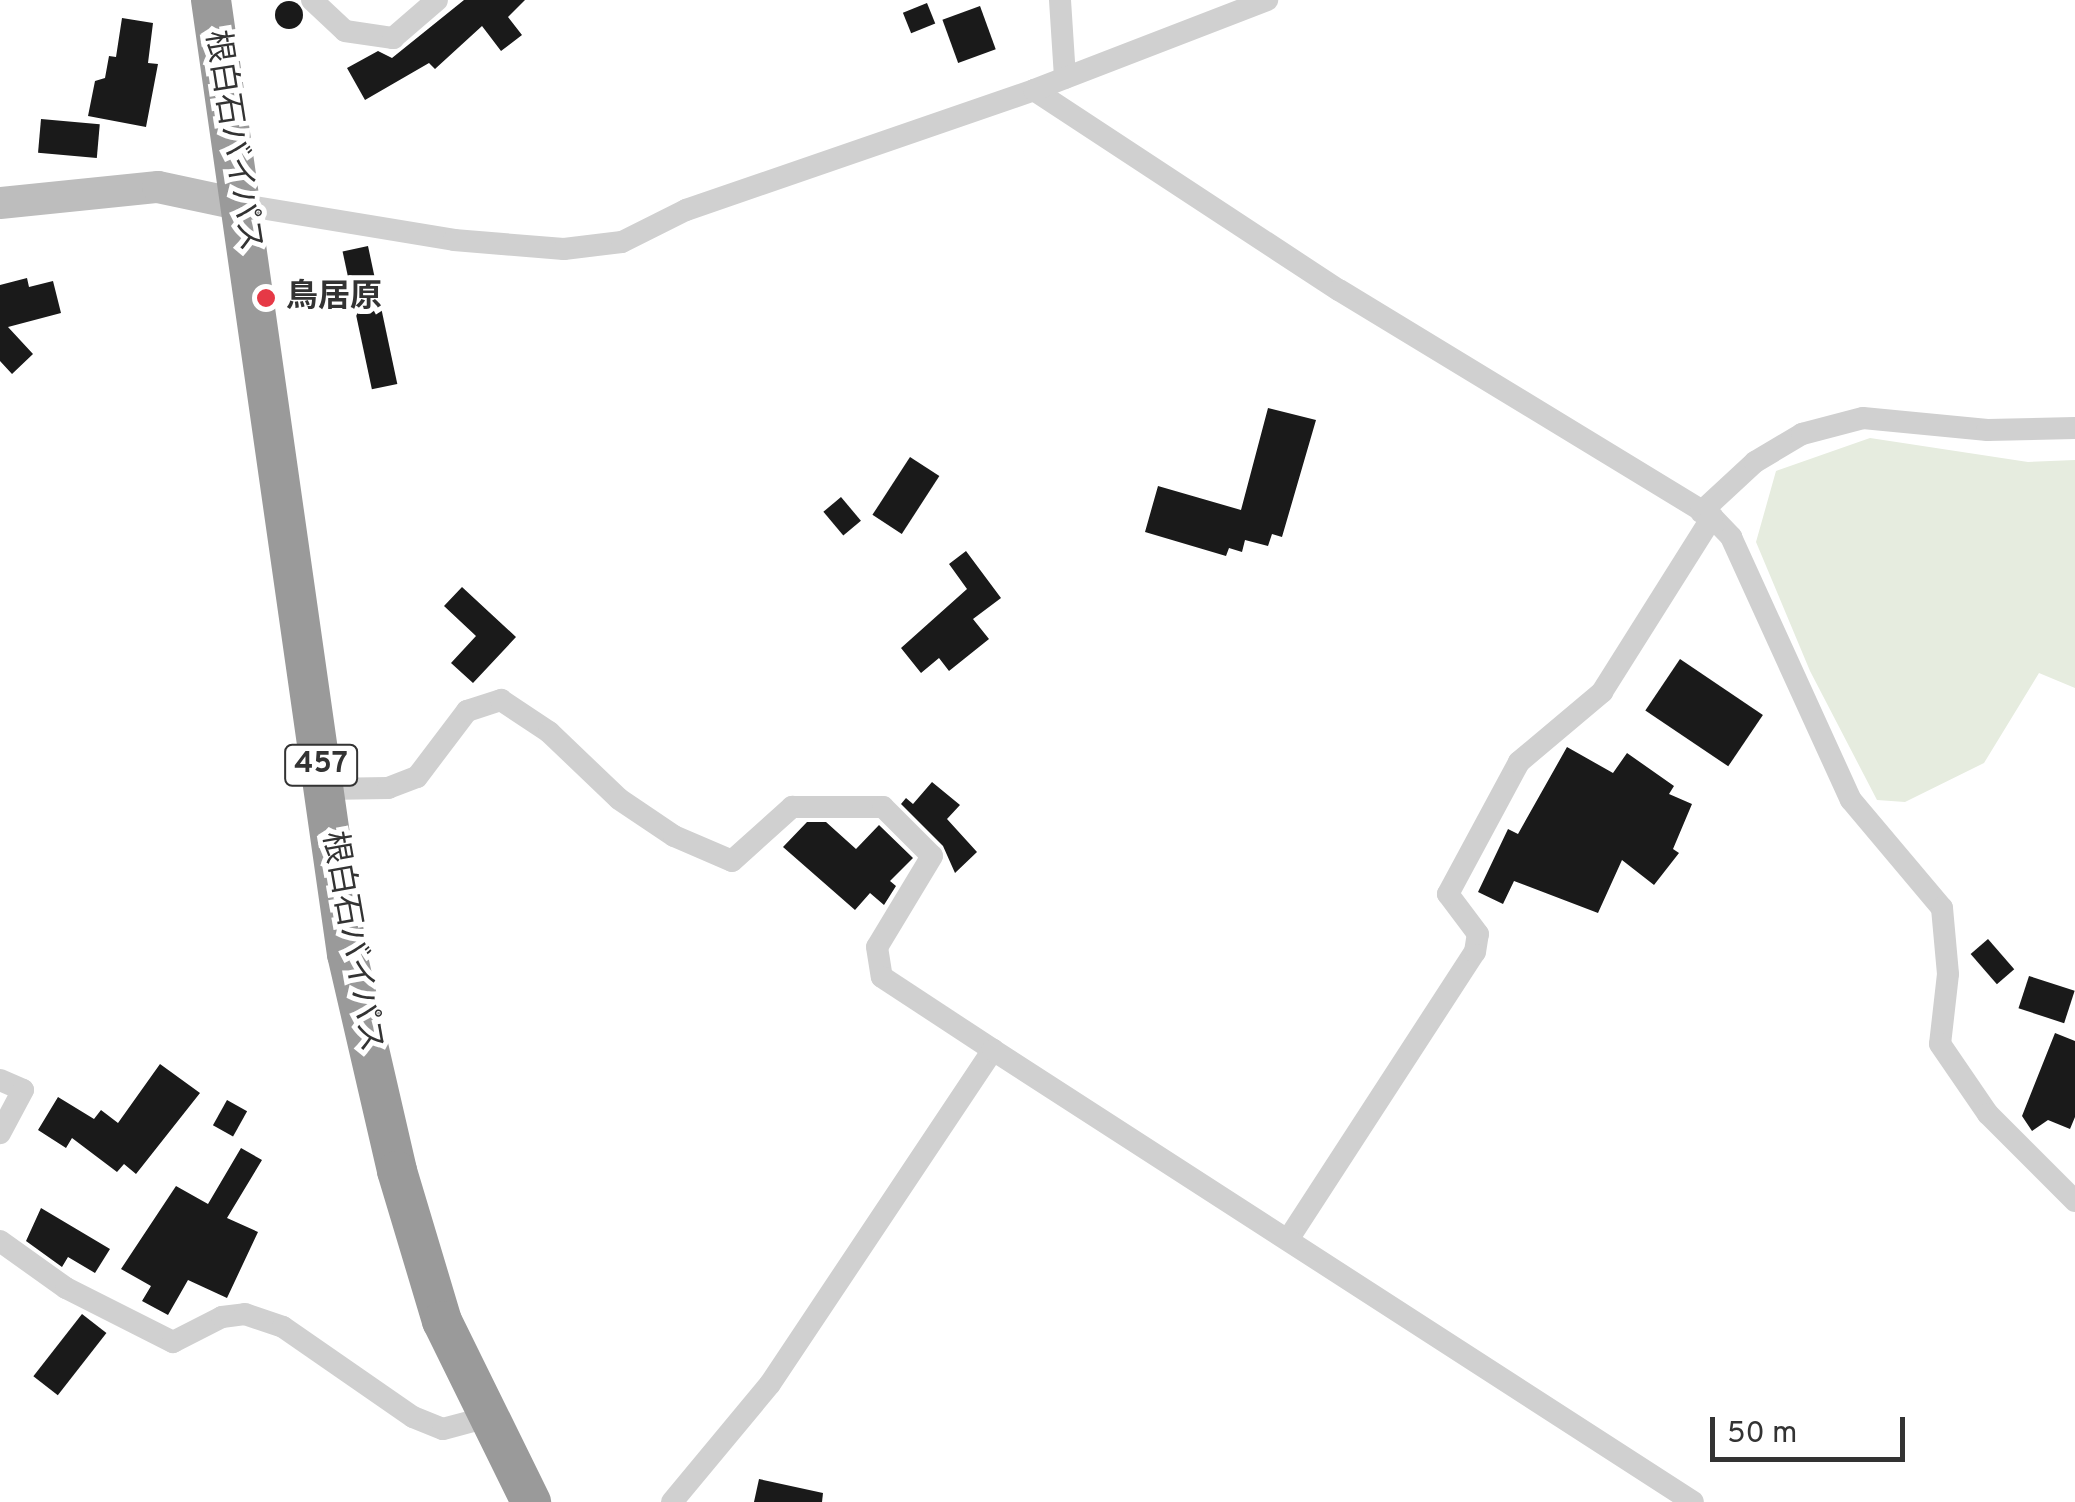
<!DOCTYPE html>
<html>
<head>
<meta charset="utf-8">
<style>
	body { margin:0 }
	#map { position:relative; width:2075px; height:1502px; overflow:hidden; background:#fff; font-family:Overpass,"Noto Sans JP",sans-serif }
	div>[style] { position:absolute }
	.green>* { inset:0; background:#e6ecdf }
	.building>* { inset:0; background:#1a1a1a; transform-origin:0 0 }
	.round { border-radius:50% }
	.street>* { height:22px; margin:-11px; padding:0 11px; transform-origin:11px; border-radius:11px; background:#d0d0d0 }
	.secondary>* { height:32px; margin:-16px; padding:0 16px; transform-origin:16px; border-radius:16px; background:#bdbdbd }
	.highway>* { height:40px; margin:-20px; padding:0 20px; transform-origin:20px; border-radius:20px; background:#9a9a9a }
	.dots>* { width:28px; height:28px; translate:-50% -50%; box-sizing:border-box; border:5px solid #fff; border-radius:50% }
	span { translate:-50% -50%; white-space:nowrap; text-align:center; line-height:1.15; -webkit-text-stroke:10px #fff; paint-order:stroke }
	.shield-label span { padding:2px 8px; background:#fff; border:2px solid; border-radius:8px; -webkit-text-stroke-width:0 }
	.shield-label { font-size:30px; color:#333; font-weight:700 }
	.street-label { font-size:32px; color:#333 }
	.poi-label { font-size:32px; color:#333; font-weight:700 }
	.left { translate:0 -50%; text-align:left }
	.scale { position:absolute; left:1710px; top:1417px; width:195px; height:45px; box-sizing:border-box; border:5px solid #333; border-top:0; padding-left:12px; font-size:30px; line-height:35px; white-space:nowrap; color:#333; -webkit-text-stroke:8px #fff; paint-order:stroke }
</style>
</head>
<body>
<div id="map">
	<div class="green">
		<div style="clip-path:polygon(1870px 438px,2028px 462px,2075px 460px,2075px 688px,2039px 673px,1984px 763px,1905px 802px,1877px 800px,1810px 671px,1756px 542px,1776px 471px)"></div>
	</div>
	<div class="building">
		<div style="clip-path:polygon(464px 0,525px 0,508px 17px,522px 35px,501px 51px,482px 26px,435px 69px,429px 63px,365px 100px,347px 68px,378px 51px,392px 58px)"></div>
		<div class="round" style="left:275px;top:1px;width:28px;height:28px"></div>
		<div style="left:927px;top:3px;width:22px;height:26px;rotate:68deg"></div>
		<div style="left:980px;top:6px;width:46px;height:40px;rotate:70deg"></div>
		<div style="clip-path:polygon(122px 18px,153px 23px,148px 63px,158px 64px,146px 127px,88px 116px,95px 81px,105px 78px,109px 56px,116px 57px)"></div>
		<div style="left:41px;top:119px;width:59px;height:34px;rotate:5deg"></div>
		<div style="left:368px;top:246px;width:141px;height:26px;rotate:78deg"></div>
		<div style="clip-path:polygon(27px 278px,29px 287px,53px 281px,61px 313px,8px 327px,33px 354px,12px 374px,0 361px,0 285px)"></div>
		<div style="clip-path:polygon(1268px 408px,1316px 420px,1282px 537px,1272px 534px,1268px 546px,1245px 540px,1242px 552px,1229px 548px,1226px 556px,1145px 532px,1158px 486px,1241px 510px)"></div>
		<div style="left:910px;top:457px;width:35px;height:69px;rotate:33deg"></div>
		<div style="left:841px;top:497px;width:31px;height:23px;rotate:50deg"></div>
		<div style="clip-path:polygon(966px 551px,1001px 598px,973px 619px,989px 639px,949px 671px,939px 658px,921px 673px,901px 648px,967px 589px,949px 564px)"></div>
		<div style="clip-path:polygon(462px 587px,516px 637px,473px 683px,451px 663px,476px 636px,444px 606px)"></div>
		<div style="left:1680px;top:659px;width:100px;height:62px;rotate:34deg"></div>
		<div style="clip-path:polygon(1567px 747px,1613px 773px,1627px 753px,1674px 786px,1669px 794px,1692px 804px,1673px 849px,1679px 853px,1654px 885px,1622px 860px,1598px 913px,1514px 881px,1503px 904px,1478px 892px,1508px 829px,1518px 834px)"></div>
		<div style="clip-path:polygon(932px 782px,960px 805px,947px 819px,977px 852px,955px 873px,943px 846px,901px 804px,906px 798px,913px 804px)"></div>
		<div style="clip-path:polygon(807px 822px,826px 822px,856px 849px,879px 825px,913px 858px,890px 881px,896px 886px,884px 905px,870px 893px,855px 910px,783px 847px)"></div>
		<div style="left:1988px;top:939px;width:40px;height:23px;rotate:49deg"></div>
		<div style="left:2029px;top:976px;width:48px;height:34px;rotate:18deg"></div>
		<div style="clip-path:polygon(2055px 1033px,2075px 1041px,2075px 1117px,2070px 1129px,2048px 1120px,2032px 1131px,2022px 1116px)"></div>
		<div style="clip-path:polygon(160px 1064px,200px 1093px,136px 1174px,124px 1164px,117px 1172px,72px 1138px,66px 1148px,38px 1130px,58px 1097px,94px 1119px,101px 1110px,118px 1123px)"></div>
		<div style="left:227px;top:1100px;width:23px;height:29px;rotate:29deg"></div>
		<div style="clip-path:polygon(241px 1148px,262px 1160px,227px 1218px,258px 1232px,227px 1298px,188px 1280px,168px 1315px,142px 1301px,151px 1286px,121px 1269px,176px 1186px,208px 1204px)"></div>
		<div style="clip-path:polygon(41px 1208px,110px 1249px,95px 1273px,68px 1257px,62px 1267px,26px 1241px)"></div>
		<div style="left:82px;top:1314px;width:31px;height:79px;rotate:38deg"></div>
		<div style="clip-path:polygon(759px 1479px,823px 1493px,822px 1502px,754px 1502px)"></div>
	</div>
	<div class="street">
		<div style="left:312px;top:0;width:45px;rotate:43.2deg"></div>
		<div style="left:345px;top:31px;width:49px;rotate:8.3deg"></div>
		<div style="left:393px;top:38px;width:58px;rotate:-40.8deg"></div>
		<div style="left:1060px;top:0;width:78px;rotate:86.3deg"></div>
		<div style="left:1034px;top:90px;width:365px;rotate:33.3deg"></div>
		<div style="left:1339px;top:290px;width:437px;rotate:31.3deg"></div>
		<div style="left:1712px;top:517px;width:28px;rotate:46deg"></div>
		<div style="left:1731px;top:537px;width:289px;rotate:65.5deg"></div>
		<div style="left:1851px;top:800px;width:141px;rotate:49.9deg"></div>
		<div style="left:1942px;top:908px;width:66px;rotate:84.8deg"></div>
		<div style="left:1948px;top:974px;width:70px;rotate:96.5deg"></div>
		<div style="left:1940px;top:1044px;width:85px;rotate:55.6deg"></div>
		<div style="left:1988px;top:1114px;width:123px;rotate:45deg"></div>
		<div style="left:243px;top:205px;width:214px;rotate:9.4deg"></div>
		<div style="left:454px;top:240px;width:110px;rotate:4.7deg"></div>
		<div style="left:564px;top:249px;width:58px;rotate:-6.9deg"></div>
		<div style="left:622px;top:242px;width:72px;rotate:-26.6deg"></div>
		<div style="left:686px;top:210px;width:368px;rotate:-19deg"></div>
		<div style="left:1034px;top:90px;width:250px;rotate:-21.1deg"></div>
		<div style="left:1701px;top:512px;width:74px;rotate:-42.8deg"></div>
		<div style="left:1755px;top:462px;width:55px;rotate:-30.8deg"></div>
		<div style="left:1802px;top:434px;width:63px;rotate:-14.7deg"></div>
		<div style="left:1863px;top:418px;width:125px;rotate:5.5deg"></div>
		<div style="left:1987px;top:430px;width:88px;rotate:-1.3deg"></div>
		<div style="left:324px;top:789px;width:64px;rotate:-0.9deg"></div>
		<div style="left:388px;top:788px;width:31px;rotate:-21deg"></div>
		<div style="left:417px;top:777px;width:83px;rotate:-52.9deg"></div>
		<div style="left:467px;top:711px;width:36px;rotate:-18deg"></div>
		<div style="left:501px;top:700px;width:58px;rotate:33.7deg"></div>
		<div style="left:549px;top:732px;width:97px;rotate:43.7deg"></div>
		<div style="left:619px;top:799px;width:66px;rotate:33.9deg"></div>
		<div style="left:674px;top:836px;width:63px;rotate:23.3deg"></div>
		<div style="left:732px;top:861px;width:81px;rotate:-42deg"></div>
		<div style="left:792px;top:807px;width:91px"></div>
		<div style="left:883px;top:807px;width:69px;rotate:45deg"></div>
		<div style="left:932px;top:856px;width:106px;rotate:121.1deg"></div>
		<div style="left:877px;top:947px;width:30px;rotate:81deg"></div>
		<div style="left:882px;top:977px;width:133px;rotate:33.3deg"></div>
		<div style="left:0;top:1080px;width:25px;rotate:23deg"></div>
		<div style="left:23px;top:1090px;width:49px;rotate:118.1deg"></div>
		<div style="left:1289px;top:1238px;width:341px;rotate:-57deg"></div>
		<div style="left:1475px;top:952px;width:18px;rotate:-81deg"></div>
		<div style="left:1478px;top:934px;width:50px;rotate:-126.9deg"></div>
		<div style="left:1448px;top:894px;width:150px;rotate:-61.7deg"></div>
		<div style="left:1519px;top:762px;width:109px;rotate:-40.1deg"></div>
		<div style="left:1602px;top:692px;width:207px;rotate:-57.8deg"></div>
		<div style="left:0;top:1241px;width:81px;rotate:35.5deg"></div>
		<div style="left:66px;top:1288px;width:120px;rotate:26.8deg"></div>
		<div style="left:173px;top:1342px;width:55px;rotate:-27deg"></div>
		<div style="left:222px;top:1317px;width:23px;rotate:-7deg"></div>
		<div style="left:245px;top:1314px;width:40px;rotate:18.9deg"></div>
		<div style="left:283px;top:1327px;width:158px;rotate:34.7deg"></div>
		<div style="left:413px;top:1417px;width:32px;rotate:22deg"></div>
		<div style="left:443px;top:1429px;width:47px;rotate:-14.9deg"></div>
		<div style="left:672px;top:1502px;width:153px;rotate:-50.3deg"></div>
		<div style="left:770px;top:1384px;width:402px;rotate:-56.3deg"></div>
		<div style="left:993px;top:1050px;width:833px;rotate:32.85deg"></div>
	</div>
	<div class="secondary">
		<div style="left:0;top:203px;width:159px;rotate:-5.8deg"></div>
		<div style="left:158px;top:187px;width:87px;rotate:12deg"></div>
	</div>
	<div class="highway">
		<div style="left:211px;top:0;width:964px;rotate:81.89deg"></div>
		<div style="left:347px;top:954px;width:223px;rotate:77deg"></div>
		<div style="left:397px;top:1171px;width:157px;rotate:73.3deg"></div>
		<div style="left:442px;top:1321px;width:202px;rotate:63.8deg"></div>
	</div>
	<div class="dots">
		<div style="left:266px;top:298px;background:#e63946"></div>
	</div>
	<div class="shield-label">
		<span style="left:321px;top:765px">457</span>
	</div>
	<div class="street-label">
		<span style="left:232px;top:141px;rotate:81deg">根白石バイパス</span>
		<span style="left:351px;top:942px;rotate:80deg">根白石バイパス</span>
	</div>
	<div class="poi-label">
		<span class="left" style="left:286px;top:298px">鳥居原</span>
	</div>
	<div class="scale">50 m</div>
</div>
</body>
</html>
